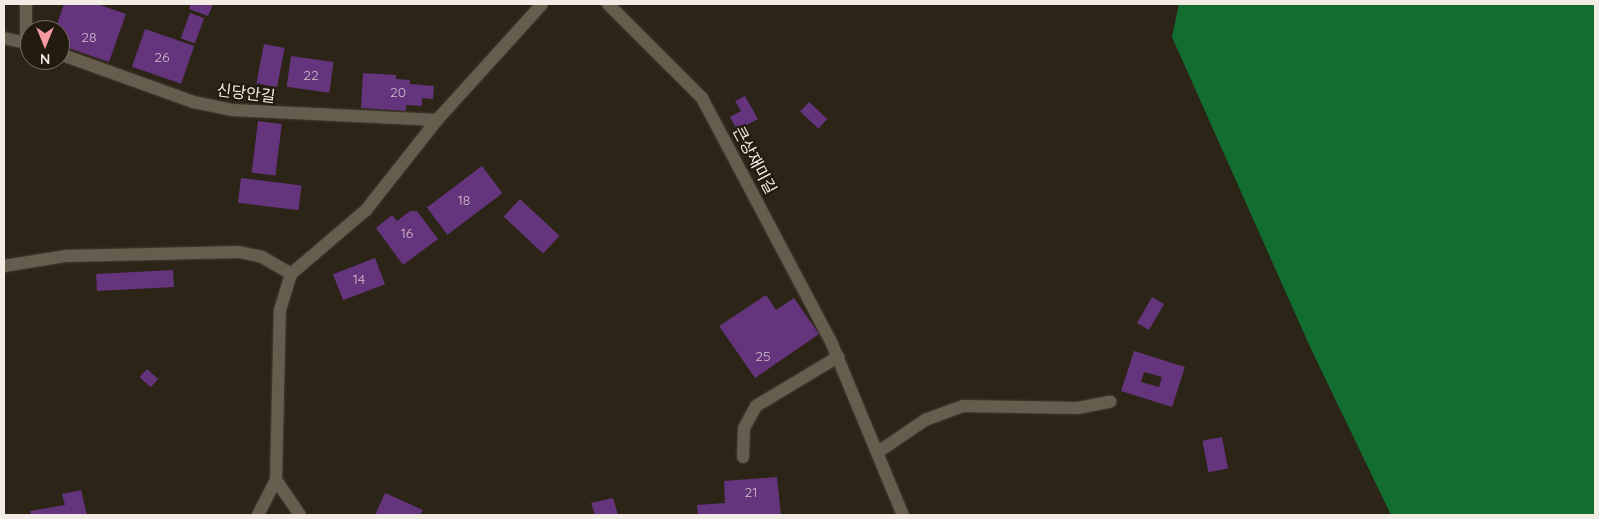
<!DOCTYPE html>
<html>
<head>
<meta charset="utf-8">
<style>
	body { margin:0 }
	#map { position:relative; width:1599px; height:519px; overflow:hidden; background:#2d2418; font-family:Quicksand,"Noto Sans KR",sans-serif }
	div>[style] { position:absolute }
	.forest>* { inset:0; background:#116d30 }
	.building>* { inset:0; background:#64347d; transform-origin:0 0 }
	.roads { filter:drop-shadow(0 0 1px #463e34) drop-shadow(0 0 1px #463e34) }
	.lane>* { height:12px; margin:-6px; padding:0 6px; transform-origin:6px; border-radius:6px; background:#675d4f }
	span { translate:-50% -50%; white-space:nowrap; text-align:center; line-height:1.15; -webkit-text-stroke:4.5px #231b0f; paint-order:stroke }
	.number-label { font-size:14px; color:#cebeca }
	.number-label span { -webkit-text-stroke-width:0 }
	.street-label { font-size:16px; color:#f2ece4 }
	.frame { position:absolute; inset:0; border:5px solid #f2ece4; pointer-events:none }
	.north { position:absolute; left:20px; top:20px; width:50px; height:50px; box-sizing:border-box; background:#231b0f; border:1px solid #766f64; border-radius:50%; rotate:180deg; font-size:14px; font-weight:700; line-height:20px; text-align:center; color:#f2ece4 }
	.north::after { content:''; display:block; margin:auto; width:18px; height:22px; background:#f49aa1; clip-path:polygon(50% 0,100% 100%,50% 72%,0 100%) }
</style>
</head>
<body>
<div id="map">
	<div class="forest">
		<div style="clip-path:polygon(1179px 4px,1595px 4px,1595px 515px,1391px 515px,1311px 349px,1172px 37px)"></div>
	</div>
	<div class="building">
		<div style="clip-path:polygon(64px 4px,97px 4px,126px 14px,109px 62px,60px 45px,60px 30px,55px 30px)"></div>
		<div style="clip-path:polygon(191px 4px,213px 4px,208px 16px,189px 9px)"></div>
		<div style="left:190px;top:13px;width:15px;height:27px;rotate:20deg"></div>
		<div style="left:145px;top:29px;width:52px;height:40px;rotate:19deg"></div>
		<div style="left:264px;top:44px;width:21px;height:40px;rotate:11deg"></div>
		<div style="left:291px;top:56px;width:43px;height:31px;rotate:8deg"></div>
		<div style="clip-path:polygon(363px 73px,396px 75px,396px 79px,410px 80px,410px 84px,434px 86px,433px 99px,422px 98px,422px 106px,406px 105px,406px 111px,361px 108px)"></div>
		<div style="clip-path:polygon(745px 96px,758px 119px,737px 130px,730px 117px,741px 111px,735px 101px)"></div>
		<div style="left:809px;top:102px;width:25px;height:13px;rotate:43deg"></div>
		<div style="left:258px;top:121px;width:24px;height:52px;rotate:7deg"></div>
		<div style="left:482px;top:166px;width:34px;height:69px;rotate:53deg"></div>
		<div style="left:241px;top:178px;width:61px;height:25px;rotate:7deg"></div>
		<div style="left:520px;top:199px;width:54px;height:24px;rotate:43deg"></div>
		<div style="clip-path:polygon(410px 211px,417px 211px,438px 239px,403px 265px,376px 228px,392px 215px,397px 221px)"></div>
		<div style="left:375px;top:258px;width:28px;height:45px;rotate:69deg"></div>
		<div style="left:173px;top:270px;width:17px;height:77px;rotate:87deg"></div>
		<div style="clip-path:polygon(766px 295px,776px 310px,794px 298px,819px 334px,755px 378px,719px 326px)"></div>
		<div style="left:1152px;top:297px;width:14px;height:30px;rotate:30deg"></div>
		<div style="clip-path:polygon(evenodd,1134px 351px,1185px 367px,1172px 407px,1121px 391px,1134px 351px,1144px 372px,1162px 377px,1159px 387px,1141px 382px,1144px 372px)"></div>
		<div style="left:147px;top:369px;width:15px;height:11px;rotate:42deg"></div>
		<div style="left:1222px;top:437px;width:32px;height:20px;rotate:79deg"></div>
		<div style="clip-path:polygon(777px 477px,781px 515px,698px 515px,697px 505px,725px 503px,724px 481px)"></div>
		<div style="clip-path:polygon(81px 490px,87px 515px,31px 515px,30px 511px,65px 505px,62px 494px)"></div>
		<div style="clip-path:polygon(385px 493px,423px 510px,420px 515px,375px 515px)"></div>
		<div style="clip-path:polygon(613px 498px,618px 515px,595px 515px,591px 503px)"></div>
	</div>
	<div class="roads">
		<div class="lane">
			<div style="left:26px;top:4px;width:39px;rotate:90deg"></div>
			<div style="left:608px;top:4px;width:133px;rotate:45deg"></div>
			<div style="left:702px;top:98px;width:278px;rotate:62.1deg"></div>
			<div style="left:832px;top:344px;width:185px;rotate:67.5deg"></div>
			<div style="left:4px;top:38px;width:27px;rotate:13deg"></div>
			<div style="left:60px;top:54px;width:141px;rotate:19.8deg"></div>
			<div style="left:193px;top:102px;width:41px;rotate:11.3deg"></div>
			<div style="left:233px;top:110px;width:204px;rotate:2.8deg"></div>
			<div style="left:4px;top:266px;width:63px;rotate:-9.2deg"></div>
			<div style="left:66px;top:256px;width:173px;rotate:-1.3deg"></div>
			<div style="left:239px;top:252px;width:24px;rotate:12deg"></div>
			<div style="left:262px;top:257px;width:34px;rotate:30deg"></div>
			<div style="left:878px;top:452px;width:57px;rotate:-34.2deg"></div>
			<div style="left:925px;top:420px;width:40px;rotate:-20.2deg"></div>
			<div style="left:963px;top:406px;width:115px;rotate:1deg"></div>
			<div style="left:1078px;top:408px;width:33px;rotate:-11deg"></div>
			<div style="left:743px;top:457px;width:29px;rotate:-88deg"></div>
			<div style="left:744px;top:428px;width:25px;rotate:-61deg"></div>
			<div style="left:756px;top:406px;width:96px;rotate:-30.9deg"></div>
			<div style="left:276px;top:480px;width:42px;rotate:55.6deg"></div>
			<div style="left:258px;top:515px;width:39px;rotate:-63deg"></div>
			<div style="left:276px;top:480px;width:170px;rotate:-88.7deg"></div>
			<div style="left:280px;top:310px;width:38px;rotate:-73deg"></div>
			<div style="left:291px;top:274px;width:99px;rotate:-40.5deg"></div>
			<div style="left:366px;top:210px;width:115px;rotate:-51.7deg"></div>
			<div style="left:437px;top:120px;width:156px;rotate:-47.8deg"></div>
		</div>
	</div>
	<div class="number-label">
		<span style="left:89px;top:37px">28</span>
		<span style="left:162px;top:57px">26</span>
		<span style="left:311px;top:75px">22</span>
		<span style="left:398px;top:92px">20</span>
		<span style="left:464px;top:200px">18</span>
		<span style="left:407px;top:233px">16</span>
		<span style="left:359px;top:279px">14</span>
		<span style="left:763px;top:356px">25</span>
		<span style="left:751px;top:492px">21</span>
	</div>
	<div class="street-label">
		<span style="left:246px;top:93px;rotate:7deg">신당안길</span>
		<span style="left:755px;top:160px;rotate:62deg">큰상재미길</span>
	</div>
	<div class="frame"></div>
	<div class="north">N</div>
</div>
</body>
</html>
